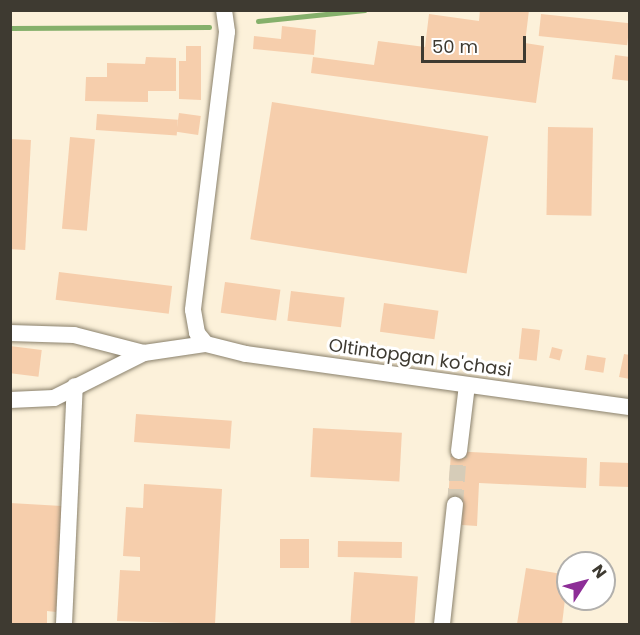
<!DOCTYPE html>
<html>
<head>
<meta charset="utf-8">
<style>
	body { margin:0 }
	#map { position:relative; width:640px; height:635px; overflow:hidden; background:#fcf1da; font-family:Poppins,sans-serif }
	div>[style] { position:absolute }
	.stream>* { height:4.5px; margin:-2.25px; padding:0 2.25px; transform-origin:2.25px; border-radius:2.25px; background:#85b06b }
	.building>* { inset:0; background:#f6ceac; transform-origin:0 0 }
	.minor-tunnel>* { height:16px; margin-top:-8px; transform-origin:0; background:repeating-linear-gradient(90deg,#d6ccb8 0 16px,transparent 0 24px) }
	.roads { filter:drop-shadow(0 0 2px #8a816c) drop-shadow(0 0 2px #8a816c) }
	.minor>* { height:16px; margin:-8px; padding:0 8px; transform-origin:8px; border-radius:8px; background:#fff }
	span { translate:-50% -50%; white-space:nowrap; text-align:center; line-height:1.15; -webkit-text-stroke:6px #fff; paint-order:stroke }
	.street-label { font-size:18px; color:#3e3a31 }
	.frame { position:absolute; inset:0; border:12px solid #3e3a31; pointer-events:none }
	.north { position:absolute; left:556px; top:551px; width:60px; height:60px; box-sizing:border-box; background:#fff; border:2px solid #b2b0ad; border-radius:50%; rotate:54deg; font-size:16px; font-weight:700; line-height:24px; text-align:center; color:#3e3a31 }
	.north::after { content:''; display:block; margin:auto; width:21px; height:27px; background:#8d2e97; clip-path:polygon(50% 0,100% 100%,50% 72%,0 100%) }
	.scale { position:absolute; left:421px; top:36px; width:105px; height:27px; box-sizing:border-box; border:3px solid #3e3a31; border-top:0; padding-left:8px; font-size:18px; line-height:21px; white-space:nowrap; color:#3e3a31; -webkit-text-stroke:4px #fff; paint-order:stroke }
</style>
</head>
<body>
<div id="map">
	<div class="stream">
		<div style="left:258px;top:21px;width:107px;rotate:-5.9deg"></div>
		<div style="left:10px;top:28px;width:199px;rotate:-0.3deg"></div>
	</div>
	<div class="building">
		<div style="clip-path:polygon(480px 10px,529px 10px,525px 43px,544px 46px,536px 103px,311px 73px,313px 57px,374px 65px,378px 41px,425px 47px,429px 14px,479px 21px)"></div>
		<div style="left:541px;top:14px;width:89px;height:22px;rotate:6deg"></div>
		<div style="clip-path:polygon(282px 26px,316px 30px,314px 55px,253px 49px,254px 36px,281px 39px)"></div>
		<div style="clip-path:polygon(186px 46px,201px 46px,201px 100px,179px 99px,179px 61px,186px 61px)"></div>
		<div style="clip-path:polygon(615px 55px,630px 57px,630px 81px,612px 79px)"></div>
		<div style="clip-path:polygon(146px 57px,176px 58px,176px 91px,148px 91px,148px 102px,85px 101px,86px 77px,107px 77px,107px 63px,145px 64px)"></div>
		<div style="left:272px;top:102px;width:219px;height:139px;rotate:9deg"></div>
		<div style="left:179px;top:113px;width:22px;height:19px;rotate:8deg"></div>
		<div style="left:97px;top:114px;width:81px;height:16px;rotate:4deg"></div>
		<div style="left:548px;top:127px;width:45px;height:88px;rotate:1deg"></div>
		<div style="left:70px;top:137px;width:25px;height:92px;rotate:5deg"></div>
		<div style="left:10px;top:139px;width:21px;height:110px;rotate:3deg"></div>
		<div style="left:59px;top:272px;width:114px;height:28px;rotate:7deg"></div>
		<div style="left:225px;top:282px;width:56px;height:31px;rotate:8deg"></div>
		<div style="left:291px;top:291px;width:54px;height:30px;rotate:7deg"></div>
		<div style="left:384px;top:303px;width:55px;height:29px;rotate:8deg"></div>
		<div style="left:522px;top:328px;width:18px;height:31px;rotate:6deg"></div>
		<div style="left:10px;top:346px;width:32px;height:27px;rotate:7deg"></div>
		<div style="left:552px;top:347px;width:11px;height:11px;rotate:15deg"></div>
		<div style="clip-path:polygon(624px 354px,630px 355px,630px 379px,619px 377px)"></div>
		<div style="left:587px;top:355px;width:19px;height:15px;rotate:9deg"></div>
		<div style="left:136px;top:414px;width:96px;height:28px;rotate:4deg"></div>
		<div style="left:313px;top:428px;width:89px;height:49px;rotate:3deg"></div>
		<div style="clip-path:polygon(451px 451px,587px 458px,586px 488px,479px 483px,477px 526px,462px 525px,463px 505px,448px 504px)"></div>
		<div style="left:600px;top:462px;width:30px;height:24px;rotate:2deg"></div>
		<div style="clip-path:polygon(144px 484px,222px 489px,215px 624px,117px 621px,120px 570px,140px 571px,140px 557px,123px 556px,126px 507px,143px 508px)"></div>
		<div style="clip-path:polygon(10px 503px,62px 506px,56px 612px,47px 611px,47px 624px,10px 624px)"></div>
		<div style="left:280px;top:539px;width:29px;height:29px"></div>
		<div style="left:338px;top:541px;width:64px;height:16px;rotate:1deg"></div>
		<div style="clip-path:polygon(526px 568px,568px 575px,562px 624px,517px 624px)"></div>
		<div style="left:354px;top:572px;width:64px;height:52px;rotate:4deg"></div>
	</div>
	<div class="minor-tunnel">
		<div style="left:455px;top:505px;width:54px;rotate:-85.8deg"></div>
	</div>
	<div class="roads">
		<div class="minor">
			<div style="left:224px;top:10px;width:22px;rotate:82deg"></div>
			<div style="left:227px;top:32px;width:280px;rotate:97deg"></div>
			<div style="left:193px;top:310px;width:23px;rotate:80deg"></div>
			<div style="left:197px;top:333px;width:14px;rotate:51deg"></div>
			<div style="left:206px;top:344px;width:41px;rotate:14deg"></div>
			<div style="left:246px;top:354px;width:388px;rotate:7.9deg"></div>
			<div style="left:10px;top:333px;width:64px;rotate:1.8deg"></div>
			<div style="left:74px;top:335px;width:72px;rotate:14.4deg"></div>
			<div style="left:10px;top:400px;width:44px;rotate:-2.6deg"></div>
			<div style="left:54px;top:398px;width:101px;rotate:-26.6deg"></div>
			<div style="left:144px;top:353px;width:63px;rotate:-8.3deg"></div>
			<div style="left:459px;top:451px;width:66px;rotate:-83.1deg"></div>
			<div style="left:64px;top:624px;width:238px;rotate:-87.4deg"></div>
			<div style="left:442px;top:624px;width:120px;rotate:-83.8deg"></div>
		</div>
	</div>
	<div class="street-label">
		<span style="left:420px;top:358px;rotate:8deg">Oltintopgan ko'chasi</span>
	</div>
	<div class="frame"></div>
	<div class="north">N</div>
	<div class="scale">50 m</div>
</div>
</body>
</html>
